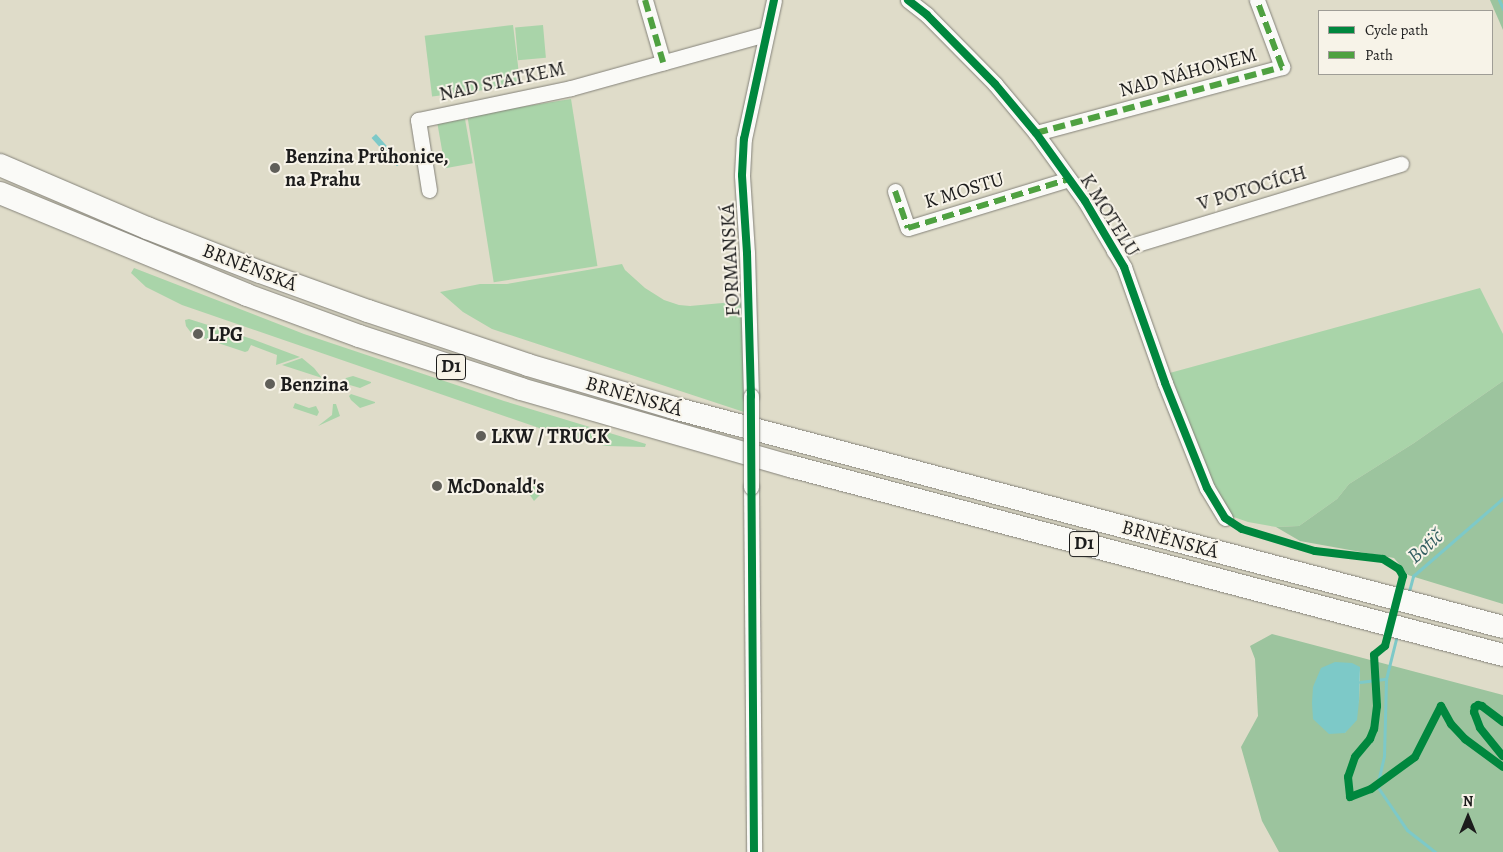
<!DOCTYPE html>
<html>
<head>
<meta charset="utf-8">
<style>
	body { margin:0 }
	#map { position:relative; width:1503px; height:852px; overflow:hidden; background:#dfdcc9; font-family:Alegreya,serif }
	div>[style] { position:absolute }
	.green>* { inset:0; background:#a9d4a9; transform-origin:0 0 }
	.forest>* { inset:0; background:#9cc49e }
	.water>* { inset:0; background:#7dc9c8; transform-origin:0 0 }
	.stream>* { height:3px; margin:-1.5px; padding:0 1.5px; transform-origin:1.5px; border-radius:1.5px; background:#7dc9c8 }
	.roads { filter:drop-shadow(0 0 1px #848279) drop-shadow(0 0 1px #848279) }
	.minor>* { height:15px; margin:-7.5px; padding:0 7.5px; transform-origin:7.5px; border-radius:7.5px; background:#fafaf7 }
	.highway>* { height:22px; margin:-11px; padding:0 11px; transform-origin:11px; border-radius:11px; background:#fafaf7 }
	.bridges { filter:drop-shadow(0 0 1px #848279) drop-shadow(0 0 1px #848279) }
	.minor-bridge>* { height:15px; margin:-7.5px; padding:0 7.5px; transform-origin:7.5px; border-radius:7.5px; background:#fafaf7 }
	.quiet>* { height:6px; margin-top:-3px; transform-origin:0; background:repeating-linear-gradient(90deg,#4fa141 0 12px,transparent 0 18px) }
	.cycleway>* { height:8px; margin:-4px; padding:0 4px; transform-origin:4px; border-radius:4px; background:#00873e }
	.dots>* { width:14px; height:14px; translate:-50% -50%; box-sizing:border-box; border:2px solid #f7f3e8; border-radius:50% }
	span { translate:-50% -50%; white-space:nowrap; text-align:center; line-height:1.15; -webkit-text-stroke:4px #f7f3e8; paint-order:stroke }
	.shield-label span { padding:1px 4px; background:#f7f3e8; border:1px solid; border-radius:4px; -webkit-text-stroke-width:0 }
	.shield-label { font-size:19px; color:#1c1c1c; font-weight:700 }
	.street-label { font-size:20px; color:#1c1c1c }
	.poi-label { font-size:20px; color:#1c1c1c; font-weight:700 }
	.left { translate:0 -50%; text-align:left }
	.water-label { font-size:21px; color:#325e61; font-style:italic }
	.legend { position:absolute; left:1318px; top:10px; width:175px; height:65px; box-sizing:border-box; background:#f7f3e8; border:1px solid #9f9d96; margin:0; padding:6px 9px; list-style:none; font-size:15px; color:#1c1c1c }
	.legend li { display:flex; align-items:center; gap:10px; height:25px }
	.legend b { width:25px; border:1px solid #9f9d96 }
	.north { position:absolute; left:1443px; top:792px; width:50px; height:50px; -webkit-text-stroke:4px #f7f3e8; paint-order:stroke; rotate:0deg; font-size:14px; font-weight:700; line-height:20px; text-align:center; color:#1c1c1c }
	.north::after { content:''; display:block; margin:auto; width:18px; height:22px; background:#1c1c1c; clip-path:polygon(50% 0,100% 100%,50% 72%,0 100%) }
</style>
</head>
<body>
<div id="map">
	<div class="green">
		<div style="left:513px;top:25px;width:61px;height:89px;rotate:83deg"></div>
		<div style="left:543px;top:25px;width:33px;height:28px;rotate:85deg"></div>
		<div style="left:571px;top:99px;width:169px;height:105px;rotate:81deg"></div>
		<div style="left:465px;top:119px;width:45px;height:28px;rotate:80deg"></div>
		<div style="clip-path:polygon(622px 264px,625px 270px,645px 288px,664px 300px,679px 305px,690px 306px,744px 301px,744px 412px,492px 329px,463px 312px,440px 292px,480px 284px,507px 284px)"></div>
		<div style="clip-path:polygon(134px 268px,304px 334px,504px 401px,646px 444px,645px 447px,607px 446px,574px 440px,182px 305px,146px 287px,131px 273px)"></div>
		<div style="clip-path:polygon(1480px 288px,1503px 334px,1503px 381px,1414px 443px,1349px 484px,1337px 499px,1299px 526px,1276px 527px,1248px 522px,1228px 515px,1205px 473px,1166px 374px)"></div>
		<div style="clip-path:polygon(189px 319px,252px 339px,300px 357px,276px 365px,277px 355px,251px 345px,248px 351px,245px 352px,203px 338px,205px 331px,195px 327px,192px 334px,186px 326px,185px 320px)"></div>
		<div style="clip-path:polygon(302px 358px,314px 368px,322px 378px,282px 365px)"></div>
		<div style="clip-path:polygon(353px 376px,371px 382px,371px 383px,360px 388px,343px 383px,346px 378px)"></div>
		<div style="clip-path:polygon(351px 394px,375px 402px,375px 403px,360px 408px,351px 400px,349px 396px)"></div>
		<div style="clip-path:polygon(295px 403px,309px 408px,316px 406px,319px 412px,317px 416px,293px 408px)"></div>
		<div style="clip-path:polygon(333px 404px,336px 404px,340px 416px,318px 426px,332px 415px)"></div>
		<div style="clip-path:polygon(528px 481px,546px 489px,534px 501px,523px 485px)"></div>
	</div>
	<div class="forest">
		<div style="clip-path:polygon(1490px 0,1503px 0,1503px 30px)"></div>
		<div style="clip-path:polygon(1503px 381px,1503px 604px,1408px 575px,1394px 558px,1300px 541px,1276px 527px,1299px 526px,1337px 499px,1349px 484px,1414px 443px)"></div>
		<div style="clip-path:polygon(evenodd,1272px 634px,1503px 695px,1503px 852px,1279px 852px,1262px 821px,1241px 747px,1258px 716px,1255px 659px,1250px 646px,1272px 634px,1360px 668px,1359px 701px,1345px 733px,1360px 668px)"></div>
	</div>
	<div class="water">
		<div style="left:376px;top:134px;width:38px;height:6px;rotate:48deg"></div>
		<div style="clip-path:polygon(1335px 662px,1352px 663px,1360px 667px,1359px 701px,1357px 720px,1345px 733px,1329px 734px,1313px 719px,1312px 703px,1313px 687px,1321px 668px)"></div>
	</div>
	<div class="stream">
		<div style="left:1499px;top:0;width:10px;rotate:66deg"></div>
		<div style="left:1408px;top:595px;width:20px;rotate:-75deg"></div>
		<div style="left:1413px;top:576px;width:119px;rotate:-40.9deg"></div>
		<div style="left:1397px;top:635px;width:45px;rotate:104deg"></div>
		<div style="left:1386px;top:679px;width:77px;rotate:91.5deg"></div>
		<div style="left:1384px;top:756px;width:31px;rotate:103deg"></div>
		<div style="left:1377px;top:786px;width:53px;rotate:55.7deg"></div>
		<div style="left:1407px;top:830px;width:36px;rotate:38deg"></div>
		<div style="left:1360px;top:682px;width:26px;rotate:-7deg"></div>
	</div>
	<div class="roads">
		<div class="minor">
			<div style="left:645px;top:0;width:65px;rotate:73.8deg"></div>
			<div style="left:908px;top:0;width:24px;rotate:38deg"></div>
			<div style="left:927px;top:15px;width:97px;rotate:45.4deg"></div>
			<div style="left:995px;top:84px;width:64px;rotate:50.1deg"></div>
			<div style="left:1036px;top:133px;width:84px;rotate:54.2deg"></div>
			<div style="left:1085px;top:201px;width:77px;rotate:59.4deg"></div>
			<div style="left:1124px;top:267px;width:123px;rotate:70.5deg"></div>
			<div style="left:1165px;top:383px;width:113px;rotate:68.2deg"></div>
			<div style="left:1207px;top:488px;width:35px;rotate:59deg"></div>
			<div style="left:1036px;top:133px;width:255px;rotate:-15deg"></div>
			<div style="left:1282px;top:67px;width:72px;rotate:-110.5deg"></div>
			<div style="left:429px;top:190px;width:71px;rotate:-98.9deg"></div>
			<div style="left:418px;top:120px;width:156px;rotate:-11.8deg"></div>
			<div style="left:571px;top:88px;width:202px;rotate:-15.5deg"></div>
			<div style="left:895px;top:191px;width:39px;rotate:71deg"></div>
			<div style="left:908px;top:228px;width:168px;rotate:-16.9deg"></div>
			<div style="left:1114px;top:251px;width:300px;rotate:-16.9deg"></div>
			<div style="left:751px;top:396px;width:143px;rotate:-91.6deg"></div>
			<div style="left:747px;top:253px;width:78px;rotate:-93.7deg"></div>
			<div style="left:742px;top:175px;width:36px;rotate:-87deg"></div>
			<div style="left:744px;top:139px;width:142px;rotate:-77.8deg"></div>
			<div style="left:751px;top:487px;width:365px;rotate:89.5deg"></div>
		</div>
		<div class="highway">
			<div style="left:0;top:165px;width:160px;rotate:23.2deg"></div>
			<div style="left:147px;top:228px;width:121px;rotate:21.3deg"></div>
			<div style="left:260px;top:272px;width:115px;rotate:19.9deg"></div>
			<div style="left:368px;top:311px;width:169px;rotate:18.6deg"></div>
			<div style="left:528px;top:365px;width:152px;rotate:16.4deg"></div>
			<div style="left:674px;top:408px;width:857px;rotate:14.8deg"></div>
			<div style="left:0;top:193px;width:267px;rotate:22.4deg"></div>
			<div style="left:247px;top:295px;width:119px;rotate:20.1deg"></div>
			<div style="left:359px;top:336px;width:170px;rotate:18.1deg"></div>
			<div style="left:521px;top:389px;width:280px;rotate:16deg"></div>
			<div style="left:790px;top:466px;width:738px;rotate:14.85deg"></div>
		</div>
	</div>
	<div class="bridges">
		<div class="minor-bridge">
			<div style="left:751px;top:396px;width:91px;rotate:90deg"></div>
		</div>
	</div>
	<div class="quiet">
		<div style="left:645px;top:0;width:65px;rotate:73.8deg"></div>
		<div style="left:1036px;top:133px;width:255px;rotate:-15deg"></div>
		<div style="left:1282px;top:67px;width:72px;rotate:-110.5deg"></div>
		<div style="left:895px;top:191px;width:39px;rotate:71deg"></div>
		<div style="left:908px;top:228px;width:168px;rotate:-16.9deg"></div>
	</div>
	<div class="cycleway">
		<div style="left:908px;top:0;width:24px;rotate:38deg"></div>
		<div style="left:927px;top:15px;width:97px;rotate:45.4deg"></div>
		<div style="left:995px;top:84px;width:64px;rotate:50.1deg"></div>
		<div style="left:1036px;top:133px;width:84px;rotate:54.2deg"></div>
		<div style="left:1085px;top:201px;width:77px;rotate:59.4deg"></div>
		<div style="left:1124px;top:267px;width:123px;rotate:70.5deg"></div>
		<div style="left:1165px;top:383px;width:113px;rotate:68.2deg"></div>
		<div style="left:1207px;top:488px;width:35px;rotate:59deg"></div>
		<div style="left:1225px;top:518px;width:20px;rotate:33deg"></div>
		<div style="left:1242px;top:529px;width:76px;rotate:16.8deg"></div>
		<div style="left:1315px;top:551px;width:68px;rotate:6.7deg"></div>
		<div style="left:1383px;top:559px;width:19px;rotate:32deg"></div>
		<div style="left:1399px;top:569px;width:8px;rotate:60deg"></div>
		<div style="left:1403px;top:576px;width:72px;rotate:104.4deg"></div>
		<div style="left:1385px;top:646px;width:14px;rotate:141deg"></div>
		<div style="left:1374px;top:655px;width:51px;rotate:86.6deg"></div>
		<div style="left:1377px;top:706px;width:23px;rotate:97deg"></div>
		<div style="left:1374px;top:729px;width:11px;rotate:112deg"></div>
		<div style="left:1370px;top:739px;width:23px;rotate:130deg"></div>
		<div style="left:1355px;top:757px;width:21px;rotate:109deg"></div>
		<div style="left:1348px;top:777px;width:20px;rotate:84deg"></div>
		<div style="left:1350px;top:797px;width:22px;rotate:-21deg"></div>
		<div style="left:1371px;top:789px;width:54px;rotate:-36deg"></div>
		<div style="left:1415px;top:757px;width:57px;rotate:-63deg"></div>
		<div style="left:1441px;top:706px;width:21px;rotate:61deg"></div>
		<div style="left:1451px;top:724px;width:21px;rotate:47deg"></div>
		<div style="left:1465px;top:739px;width:47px;rotate:36.4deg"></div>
		<div style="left:1503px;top:722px;width:26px;rotate:-143deg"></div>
		<div style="left:1482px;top:706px;width:4px;rotate:-166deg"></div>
		<div style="left:1478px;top:705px;width:4px;rotate:146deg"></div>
		<div style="left:1475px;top:707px;width:5px;rotate:101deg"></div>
		<div style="left:1474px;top:712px;width:17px;rotate:69deg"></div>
		<div style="left:1480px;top:728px;width:36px;rotate:51deg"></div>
		<div style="left:754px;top:852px;width:456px;rotate:-90.4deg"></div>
		<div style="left:751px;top:396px;width:143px;rotate:-91.6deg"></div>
		<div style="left:747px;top:253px;width:78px;rotate:-93.7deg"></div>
		<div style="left:742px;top:175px;width:36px;rotate:-87deg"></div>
		<div style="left:744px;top:139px;width:142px;rotate:-77.8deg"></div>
	</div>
	<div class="dots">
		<div style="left:275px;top:168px;background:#605f59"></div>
		<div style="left:198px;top:334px;background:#605f59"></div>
		<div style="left:270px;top:384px;background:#605f59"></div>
		<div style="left:481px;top:436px;background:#605f59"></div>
		<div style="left:437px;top:486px;background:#605f59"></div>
	</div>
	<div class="shield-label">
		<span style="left:451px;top:367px">D1</span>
		<span style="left:1084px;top:544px">D1</span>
	</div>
	<div class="street-label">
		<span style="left:1188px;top:72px;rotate:-15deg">NAD NÁHONEM</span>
		<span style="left:502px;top:81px;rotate:-12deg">NAD STATKEM</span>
		<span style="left:1252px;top:188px;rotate:-17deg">V POTOCÍCH</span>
		<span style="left:964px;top:190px;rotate:-17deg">K MOSTU</span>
		<span style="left:1110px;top:215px;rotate:58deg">K MOTELU</span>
		<span style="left:730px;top:260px;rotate:-93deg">FORMANSKÁ</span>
		<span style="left:250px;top:267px;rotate:21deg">BRNĚNSKÁ</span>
		<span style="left:634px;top:396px;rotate:16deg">BRNĚNSKÁ</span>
		<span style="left:1170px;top:539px;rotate:15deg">BRNĚNSKÁ</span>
	</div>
	<div class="poi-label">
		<span class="left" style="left:285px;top:168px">Benzina Průhonice,<br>na Prahu</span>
		<span class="left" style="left:208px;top:334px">LPG</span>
		<span class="left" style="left:280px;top:384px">Benzina</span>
		<span class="left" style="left:491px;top:436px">LKW / TRUCK</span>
		<span class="left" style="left:447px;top:486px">McDonald's</span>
	</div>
	<div class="water-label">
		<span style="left:1425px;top:546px;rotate:-42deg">Botič</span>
	</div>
	<ul class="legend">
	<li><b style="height:6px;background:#00873e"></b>Cycle path</li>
	<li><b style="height:6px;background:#4fa141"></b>Path</li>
	</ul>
	<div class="north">N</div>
</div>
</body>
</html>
